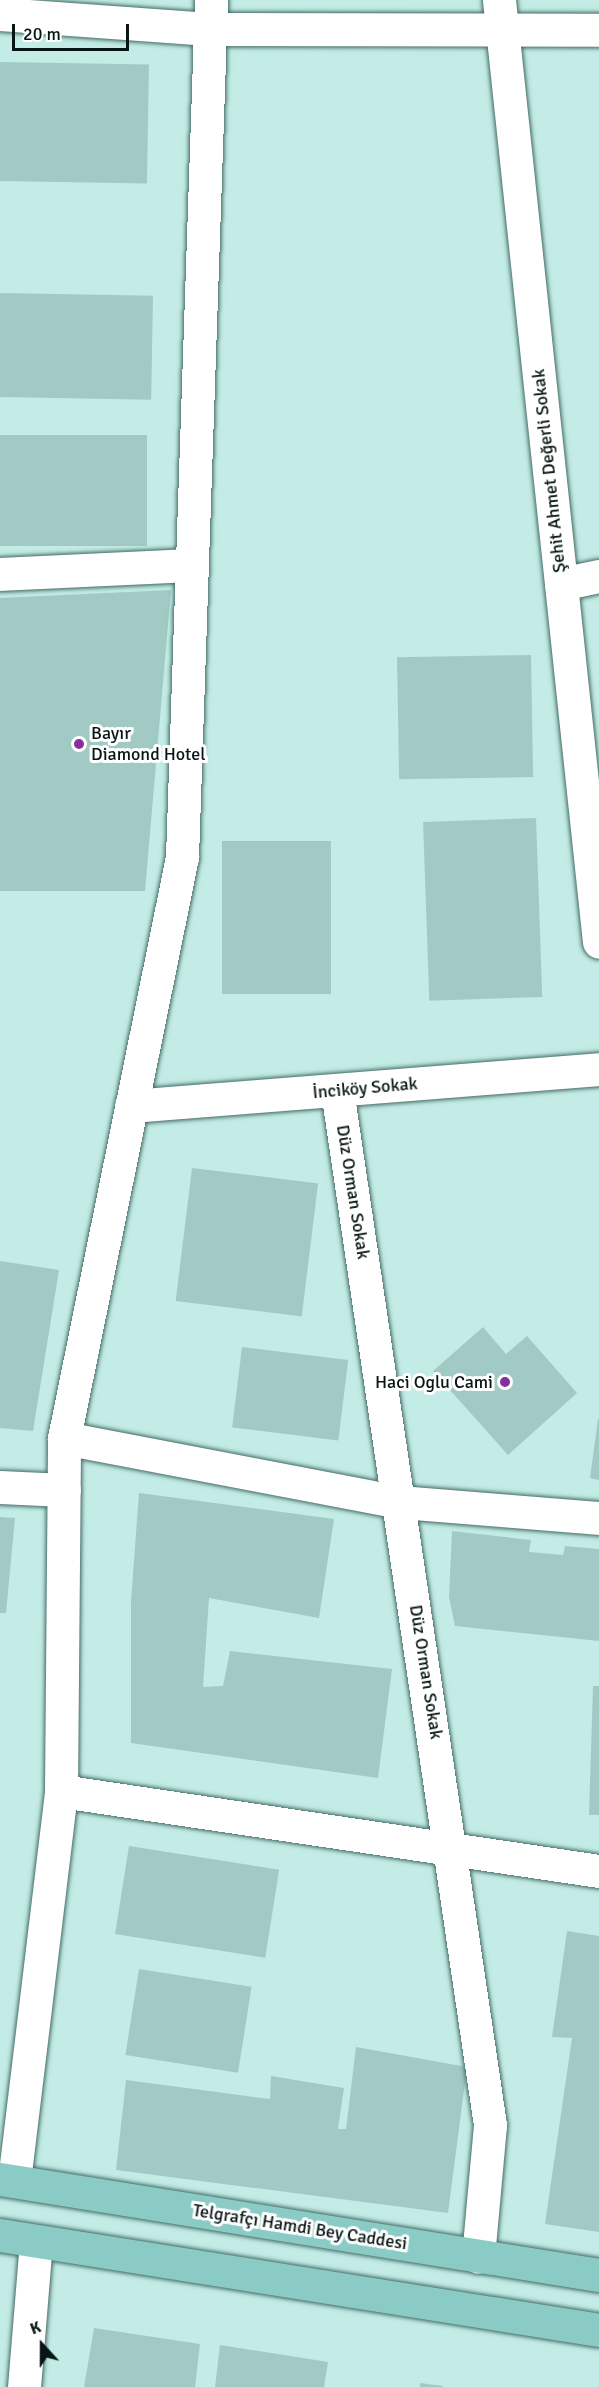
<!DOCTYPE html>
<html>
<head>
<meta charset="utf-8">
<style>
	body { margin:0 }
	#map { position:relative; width:599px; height:2387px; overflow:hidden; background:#c2ece5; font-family:Signika,sans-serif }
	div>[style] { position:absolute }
	.building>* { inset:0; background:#a1cac4; transform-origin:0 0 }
	.roads { filter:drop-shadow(0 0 2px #456b66) drop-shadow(0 0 2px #456b66) }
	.minor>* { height:33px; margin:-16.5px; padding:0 16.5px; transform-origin:16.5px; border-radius:16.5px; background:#fff }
	.major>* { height:33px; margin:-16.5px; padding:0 16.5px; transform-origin:16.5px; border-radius:16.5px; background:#8accc5 }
	.dots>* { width:16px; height:16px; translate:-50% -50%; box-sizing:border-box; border:3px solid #fff; border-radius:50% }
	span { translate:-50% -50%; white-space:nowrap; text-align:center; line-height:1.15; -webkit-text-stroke:6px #fff; paint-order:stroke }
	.street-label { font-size:18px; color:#071614 }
	.poi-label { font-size:18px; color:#071614 }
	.left { translate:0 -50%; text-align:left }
	.right { translate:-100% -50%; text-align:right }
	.north { position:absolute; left:12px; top:2315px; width:60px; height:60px; -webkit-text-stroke:4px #fff; paint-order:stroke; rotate:339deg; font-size:16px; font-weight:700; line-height:24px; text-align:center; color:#071614 }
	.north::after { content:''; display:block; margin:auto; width:21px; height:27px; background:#071614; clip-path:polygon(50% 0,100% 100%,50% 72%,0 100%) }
	.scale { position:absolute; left:12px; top:24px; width:117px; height:27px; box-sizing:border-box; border:3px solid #071614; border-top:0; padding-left:8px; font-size:18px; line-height:21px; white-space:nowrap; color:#071614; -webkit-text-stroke:4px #fff; paint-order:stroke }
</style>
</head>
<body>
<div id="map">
	<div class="building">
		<div style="left:0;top:62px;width:149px;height:119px;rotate:1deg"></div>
		<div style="left:0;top:293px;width:153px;height:104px;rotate:1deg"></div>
		<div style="left:147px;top:435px;width:111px;height:147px;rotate:90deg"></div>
		<div style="clip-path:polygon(171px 590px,145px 891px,0 891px,0 598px)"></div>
		<div style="left:531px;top:655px;width:122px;height:134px;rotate:89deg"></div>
		<div style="left:536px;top:818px;width:179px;height:113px;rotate:88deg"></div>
		<div style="left:222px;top:841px;width:109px;height:153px"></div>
		<div style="left:192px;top:1168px;width:127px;height:134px;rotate:7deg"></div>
		<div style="clip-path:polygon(0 1261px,59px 1270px,33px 1431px,0 1428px)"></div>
		<div style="clip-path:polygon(483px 1327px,506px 1354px,527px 1336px,577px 1393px,508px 1455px,433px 1371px)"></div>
		<div style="left:242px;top:1347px;width:107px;height:81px;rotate:7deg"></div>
		<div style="clip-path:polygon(598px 1419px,599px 1419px,599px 1480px,590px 1478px)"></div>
		<div style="clip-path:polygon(139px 1493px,334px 1519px,319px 1618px,209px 1598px,203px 1687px,223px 1686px,230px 1651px,392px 1669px,378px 1778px,131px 1743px,131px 1601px)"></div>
		<div style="clip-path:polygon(0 1517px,15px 1518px,6px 1613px,0 1613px)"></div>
		<div style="clip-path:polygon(452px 1531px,531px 1540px,529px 1552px,563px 1555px,565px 1546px,599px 1549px,599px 1641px,455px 1626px,449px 1597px)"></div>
		<div style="clip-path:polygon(593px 1686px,599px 1686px,599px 1815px,589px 1815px)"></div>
		<div style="left:129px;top:1846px;width:152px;height:89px;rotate:9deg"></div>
		<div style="clip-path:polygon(567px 1931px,599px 1936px,599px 2232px,545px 2224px,572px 2038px,552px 2037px)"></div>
		<div style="left:139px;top:1969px;width:114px;height:87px;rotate:9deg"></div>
		<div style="clip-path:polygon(356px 2047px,467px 2067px,448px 2213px,116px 2170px,126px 2080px,270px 2099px,271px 2076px,344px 2088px,338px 2129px,346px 2129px)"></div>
		<div style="clip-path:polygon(94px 2328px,200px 2344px,195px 2387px,84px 2387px)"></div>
		<div style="clip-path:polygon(220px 2345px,328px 2362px,324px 2387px,215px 2387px)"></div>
		<div style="clip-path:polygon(420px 2383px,443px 2386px,443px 2387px,420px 2387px)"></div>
	</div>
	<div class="roads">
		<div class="minor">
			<div style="left:499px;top:0;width:947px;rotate:83.94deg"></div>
			<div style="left:0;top:14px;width:210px;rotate:4.1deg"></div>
			<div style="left:209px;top:29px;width:390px;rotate:0.1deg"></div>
			<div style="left:0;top:574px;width:191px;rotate:-2.7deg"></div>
			<div style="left:561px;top:584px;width:39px;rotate:-12deg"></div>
			<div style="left:337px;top:1090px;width:1046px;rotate:81.59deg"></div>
			<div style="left:490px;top:2125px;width:132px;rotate:95.2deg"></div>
			<div style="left:131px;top:1106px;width:469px;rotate:-4.5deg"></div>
			<div style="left:64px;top:1438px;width:342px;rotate:10.8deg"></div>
			<div style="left:400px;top:1502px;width:200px;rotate:4.6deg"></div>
			<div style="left:0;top:1487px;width:64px;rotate:2.7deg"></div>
			<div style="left:61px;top:1791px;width:544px;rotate:8.46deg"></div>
			<div style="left:14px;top:2181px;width:393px;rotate:-83.1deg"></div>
			<div style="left:61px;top:1791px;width:353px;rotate:-89.5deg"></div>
			<div style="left:64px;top:1438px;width:593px;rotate:-78.52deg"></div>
			<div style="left:182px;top:857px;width:857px;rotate:-88.06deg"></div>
			<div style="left:24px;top:2387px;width:146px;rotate:-85.3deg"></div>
		</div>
		<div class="major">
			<div style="left:0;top:2179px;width:607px;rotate:9.11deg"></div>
			<div style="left:0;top:2235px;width:606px;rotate:9.01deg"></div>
		</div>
	</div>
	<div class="dots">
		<div style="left:79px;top:744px;background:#882f9c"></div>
		<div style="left:505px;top:1382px;background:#882f9c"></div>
	</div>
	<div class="street-label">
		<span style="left:549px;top:471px;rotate:-96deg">Şehit Ahmet Değerli Sokak</span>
		<span style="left:365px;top:1088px;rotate:-5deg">İnciköy Sokak</span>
		<span style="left:353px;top:1192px;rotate:81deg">Düz Orman Sokak</span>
		<span style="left:426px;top:1672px;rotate:81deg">Düz Orman Sokak</span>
		<span style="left:300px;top:2227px;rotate:9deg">Telgrafçı Hamdi Bey Caddesi</span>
	</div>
	<div class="poi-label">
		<span class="left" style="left:91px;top:744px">Bayır<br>Diamond Hotel</span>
		<span class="right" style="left:493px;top:1382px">Haci Oglu Cami</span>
	</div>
	<div class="north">K</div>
	<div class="scale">20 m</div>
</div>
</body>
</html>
